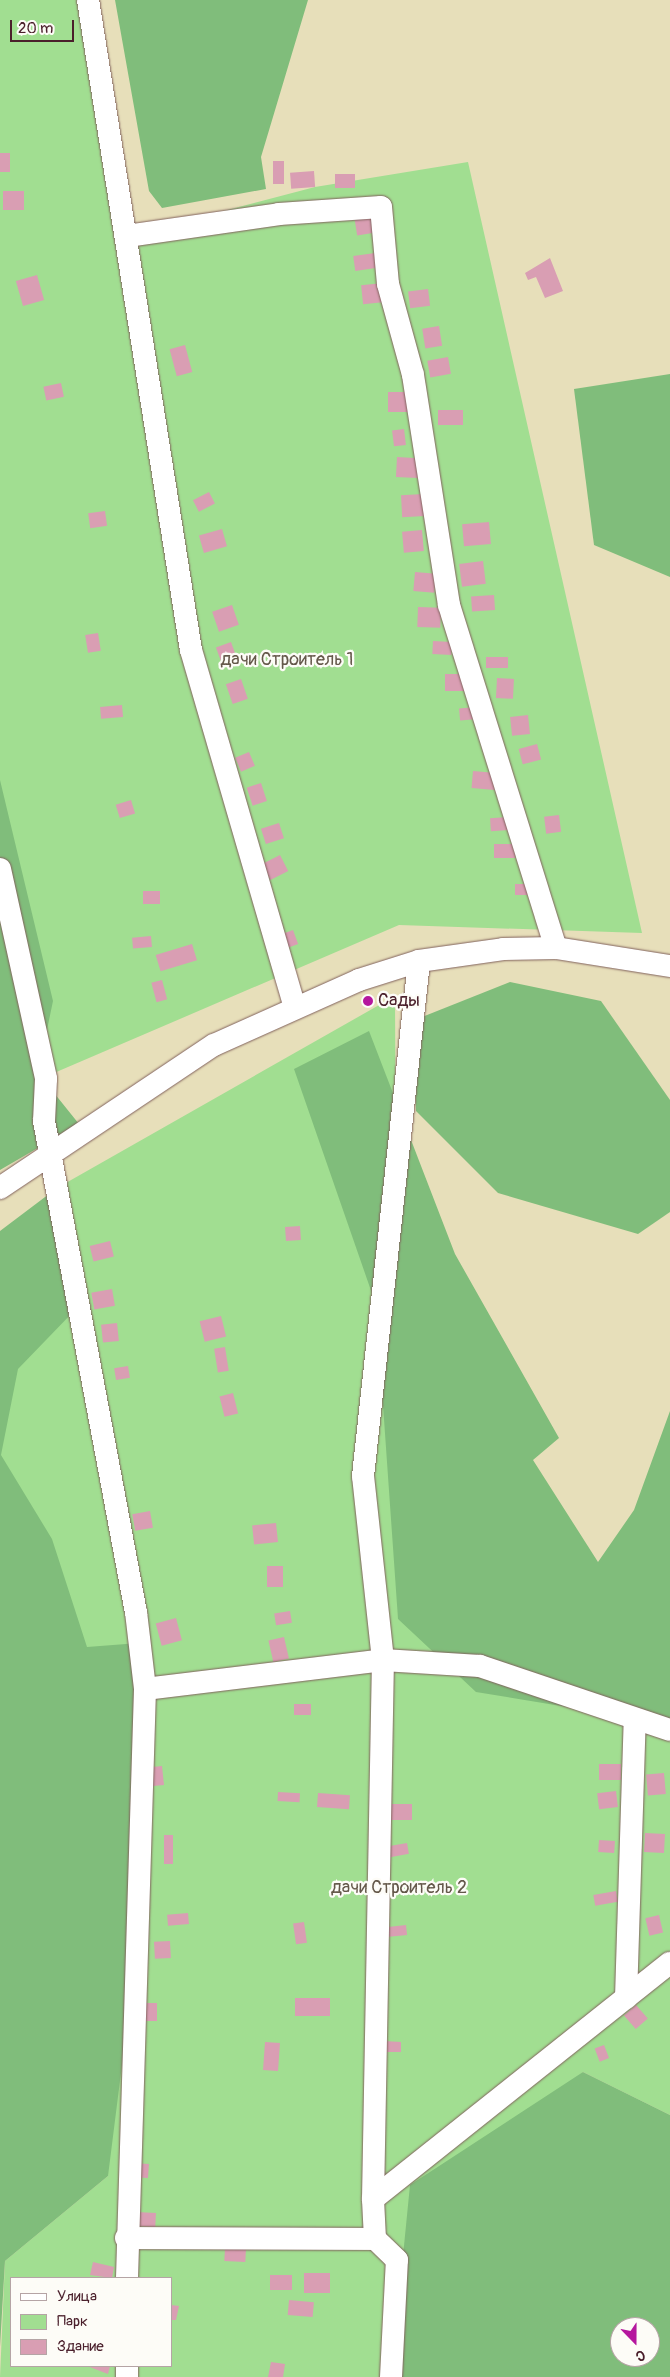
<!DOCTYPE html>
<html>
<head>
<meta charset="utf-8">
<style>
	body { margin:0 }
	#map { position:relative; width:670px; height:2377px; overflow:hidden; background:#e7dfba; font-family:Pangolin,sans-serif }
	div>[style] { position:absolute }
	.green>* { inset:0; background:#a1de91 }
	.forest>* { inset:0; background:#80bd7b }
	.building>* { inset:0; background:#d99eb3; transform-origin:0 0 }
	.roads { filter:drop-shadow(0 0 1px #81625d) drop-shadow(0 0 1px #81625d) }
	.minor>* { height:22px; margin:-11px; padding:0 11px; transform-origin:11px; border-radius:11px; background:#fff }
	.dots>* { width:14px; height:14px; translate:-50% -50%; box-sizing:border-box; border:2px solid #fdfcf7; border-radius:50% }
	span { translate:-50% -50%; white-space:nowrap; text-align:center; line-height:1.15; -webkit-text-stroke:4.5px #fdfcf7; paint-order:stroke }
	.park-label { font-size:18px; color:#64584a }
	.poi-label { font-size:18px; color:#4a1f2b }
	.left { translate:0 -50%; text-align:left }
	.legend { position:absolute; left:10px; top:2277px; width:162px; height:90px; box-sizing:border-box; background:#fdfcf7; border:1px solid #b5a4a5; margin:0; padding:6px 9px; list-style:none; font-size:15px; color:#4a1f2b }
	.legend li { display:flex; align-items:center; gap:10px; height:25px }
	.legend b { width:25px; border:1px solid #b5a4a5 }
	.north { position:absolute; left:610px; top:2317px; width:50px; height:50px; box-sizing:border-box; background:#fdfcf7; border:1px solid #b5a4a5; border-radius:50%; rotate:158deg; font-size:14px; font-weight:700; line-height:20px; text-align:center; color:#4a1f2b }
	.north::after { content:''; display:block; margin:auto; width:18px; height:22px; background:#b5179e; clip-path:polygon(50% 0,100% 100%,50% 72%,0 100%) }
	.scale { position:absolute; left:10px; top:20px; width:64px; height:22px; box-sizing:border-box; border:2px solid #4a1f2b; border-top:0; padding-left:6px; font-size:15px; line-height:18px; white-space:nowrap; color:#4a1f2b; -webkit-text-stroke:4px #fdfcf7; paint-order:stroke }
</style>
</head>
<body>
<div id="map">
	<div class="green">
		<div style="clip-path:polygon(0 0,86px 0,127px 236px,315px 187px,468px 162px,642px 933px,399px 925px,33px 1082px,0 925px)"></div>
		<div style="clip-path:polygon(evenodd,395px 996px,398px 1619px,670px 1711px,670px 2115px,583px 2072px,391px 2377px,0 2377px,5px 2261px,108px 2176px,0 1515px,0 1344px,57px 1188px,395px 996px,11px 2278px,171px 2278px,171px 2366px,11px 2366px,11px 2278px)"></div>
	</div>
	<div class="forest">
		<div style="clip-path:polygon(115px 0,308px 0,261px 157px,266px 189px,162px 208px,149px 191px)"></div>
		<div style="clip-path:polygon(670px 374px,670px 577px,594px 545px,574px 389px)"></div>
		<div style="clip-path:polygon(0 780px,53px 1001px,38px 1073px,79px 1124px,0 1170px)"></div>
		<div style="clip-path:polygon(510px 982px,601px 1001px,670px 1100px,670px 1212px,638px 1234px,498px 1193px,416px 1111px,412px 1021px)"></div>
		<div style="clip-path:polygon(369px 1031px,455px 1254px,559px 1438px,533px 1460px,598px 1562px,634px 1510px,670px 1411px,670px 1724px,476px 1692px,398px 1619px,376px 1305px,294px 1069px)"></div>
		<div style="clip-path:polygon(57px 1188px,75px 1310px,18px 1369px,1px 1455px,52px 1539px,87px 1647px,139px 1643px,144px 1890px,108px 2176px,5px 2261px,0 2347px,0 1231px)"></div>
		<div style="clip-path:polygon(evenodd,583px 2072px,670px 2115px,670px 2377px,391px 2377px,410px 2185px,583px 2072px,620px 2327px,650px 2327px,650px 2357px,620px 2357px,620px 2327px)"></div>
	</div>
	<div class="building">
		<div style="left:0;top:153px;width:10px;height:19px"></div>
		<div style="left:273px;top:161px;width:11px;height:23px"></div>
		<div style="left:314px;top:171px;width:16px;height:24px;rotate:86deg"></div>
		<div style="left:355px;top:174px;width:14px;height:20px;rotate:90deg"></div>
		<div style="left:3px;top:191px;width:21px;height:19px"></div>
		<div style="left:371px;top:214px;width:19px;height:17px;rotate:81deg"></div>
		<div style="left:375px;top:253px;width:15px;height:22px;rotate:82deg"></div>
		<div style="clip-path:polygon(550px 258px,563px 291px,545px 298px,536px 277px,528px 280px,525px 273px)"></div>
		<div style="left:37px;top:275px;width:26px;height:22px;rotate:74deg"></div>
		<div style="left:383px;top:283px;width:19px;height:22px;rotate:84deg"></div>
		<div style="left:428px;top:289px;width:17px;height:20px;rotate:83deg"></div>
		<div style="left:439px;top:326px;width:20px;height:17px;rotate:81deg"></div>
		<div style="left:185px;top:345px;width:28px;height:16px;rotate:75deg"></div>
		<div style="left:448px;top:357px;width:17px;height:21px;rotate:80deg"></div>
		<div style="left:61px;top:383px;width:14px;height:18px;rotate:78deg"></div>
		<div style="left:388px;top:392px;width:21px;height:20px"></div>
		<div style="left:438px;top:410px;width:25px;height:15px"></div>
		<div style="left:404px;top:429px;width:16px;height:12px;rotate:83deg"></div>
		<div style="left:397px;top:457px;width:22px;height:20px;rotate:3deg"></div>
		<div style="left:209px;top:492px;width:13px;height:18px;rotate:63deg"></div>
		<div style="left:424px;top:494px;width:22px;height:23px;rotate:87deg"></div>
		<div style="left:105px;top:511px;width:15px;height:17px;rotate:82deg"></div>
		<div style="left:489px;top:522px;width:22px;height:27px;rotate:85deg"></div>
		<div style="left:222px;top:529px;width:18px;height:24px;rotate:74deg"></div>
		<div style="left:422px;top:530px;width:21px;height:20px;rotate:85deg"></div>
		<div style="left:483px;top:561px;width:23px;height:24px;rotate:83deg"></div>
		<div style="left:415px;top:572px;width:21px;height:19px;rotate:5deg"></div>
		<div style="left:494px;top:595px;width:15px;height:23px;rotate:86deg"></div>
		<div style="left:232px;top:605px;width:21px;height:21px;rotate:71deg"></div>
		<div style="left:418px;top:607px;width:23px;height:20px;rotate:2deg"></div>
		<div style="left:98px;top:633px;width:18px;height:13px;rotate:81deg"></div>
		<div style="left:433px;top:641px;width:19px;height:13px;rotate:3deg"></div>
		<div style="left:231px;top:642px;width:20px;height:16px;rotate:70deg"></div>
		<div style="left:486px;top:657px;width:22px;height:11px"></div>
		<div style="left:467px;top:674px;width:17px;height:22px;rotate:90deg"></div>
		<div style="left:497px;top:678px;width:17px;height:20px;rotate:3deg"></div>
		<div style="left:241px;top:679px;width:21px;height:16px;rotate:71deg"></div>
		<div style="left:122px;top:705px;width:12px;height:22px;rotate:85deg"></div>
		<div style="left:476px;top:707px;width:12px;height:17px;rotate:85deg"></div>
		<div style="left:528px;top:715px;width:19px;height:18px;rotate:84deg"></div>
		<div style="left:537px;top:744px;width:16px;height:19px;rotate:75deg"></div>
		<div style="left:249px;top:752px;width:15px;height:15px;rotate:67deg"></div>
		<div style="left:473px;top:771px;width:23px;height:17px;rotate:5deg"></div>
		<div style="left:261px;top:783px;width:19px;height:15px;rotate:72deg"></div>
		<div style="left:131px;top:800px;width:14px;height:16px;rotate:73deg"></div>
		<div style="left:559px;top:815px;width:17px;height:15px;rotate:83deg"></div>
		<div style="left:508px;top:817px;width:13px;height:18px;rotate:86deg"></div>
		<div style="left:279px;top:823px;width:16px;height:19px;rotate:72deg"></div>
		<div style="left:494px;top:844px;width:21px;height:14px"></div>
		<div style="left:280px;top:855px;width:18px;height:20px;rotate:63deg"></div>
		<div style="left:515px;top:884px;width:19px;height:11px"></div>
		<div style="left:143px;top:891px;width:17px;height:13px"></div>
		<div style="left:293px;top:930px;width:15px;height:13px;rotate:70deg"></div>
		<div style="left:151px;top:936px;width:11px;height:19px;rotate:85deg"></div>
		<div style="left:192px;top:944px;width:17px;height:38px;rotate:73deg"></div>
		<div style="left:162px;top:980px;width:20px;height:11px;rotate:75deg"></div>
		<div style="left:300px;top:1226px;width:14px;height:15px;rotate:86deg"></div>
		<div style="left:110px;top:1241px;width:16px;height:21px;rotate:76deg"></div>
		<div style="left:112px;top:1289px;width:17px;height:21px;rotate:80deg"></div>
		<div style="left:221px;top:1316px;width:21px;height:22px;rotate:76deg"></div>
		<div style="left:117px;top:1323px;width:18px;height:16px;rotate:84deg"></div>
		<div style="left:225px;top:1347px;width:24px;height:11px;rotate:81deg"></div>
		<div style="left:128px;top:1366px;width:12px;height:14px;rotate:81deg"></div>
		<div style="left:233px;top:1393px;width:21px;height:14px;rotate:76deg"></div>
		<div style="left:150px;top:1511px;width:17px;height:18px;rotate:80deg"></div>
		<div style="left:276px;top:1523px;width:19px;height:24px;rotate:84deg"></div>
		<div style="left:267px;top:1566px;width:16px;height:21px"></div>
		<div style="left:290px;top:1611px;width:12px;height:16px;rotate:81deg"></div>
		<div style="left:176px;top:1618px;width:23px;height:21px;rotate:75deg"></div>
		<div style="left:284px;top:1637px;width:22px;height:16px;rotate:77deg"></div>
		<div style="left:311px;top:1704px;width:11px;height:17px;rotate:90deg"></div>
		<div style="left:599px;top:1764px;width:22px;height:16px"></div>
		<div style="left:162px;top:1766px;width:19px;height:14px;rotate:84deg"></div>
		<div style="left:664px;top:1773px;width:21px;height:18px;rotate:85deg"></div>
		<div style="left:616px;top:1791px;width:16px;height:19px;rotate:83deg"></div>
		<div style="left:278px;top:1792px;width:22px;height:9px;rotate:3deg"></div>
		<div style="left:318px;top:1793px;width:32px;height:14px;rotate:4deg"></div>
		<div style="left:390px;top:1804px;width:22px;height:16px"></div>
		<div style="left:645px;top:1833px;width:20px;height:19px;rotate:3deg"></div>
		<div style="left:164px;top:1835px;width:9px;height:29px"></div>
		<div style="left:599px;top:1840px;width:16px;height:12px;rotate:4deg"></div>
		<div style="left:407px;top:1843px;width:11px;height:19px;rotate:80deg"></div>
		<div style="left:616px;top:1891px;width:11px;height:23px;rotate:80deg"></div>
		<div style="left:188px;top:1913px;width:11px;height:21px;rotate:85deg"></div>
		<div style="left:659px;top:1915px;width:18px;height:14px;rotate:77deg"></div>
		<div style="left:304px;top:1922px;width:21px;height:11px;rotate:82deg"></div>
		<div style="left:406px;top:1925px;width:10px;height:18px;rotate:84deg"></div>
		<div style="left:170px;top:1941px;width:17px;height:16px;rotate:87deg"></div>
		<div style="left:295px;top:1998px;width:35px;height:18px"></div>
		<div style="left:136px;top:2003px;width:21px;height:18px"></div>
		<div style="left:636px;top:2005px;width:18px;height:16px;rotate:49deg"></div>
		<div style="clip-path:polygon(384px 2041px,401px 2042px,401px 2052px,383px 2052px)"></div>
		<div style="left:265px;top:2042px;width:15px;height:28px;rotate:4deg"></div>
		<div style="left:604px;top:2045px;width:14px;height:10px;rotate:69deg"></div>
		<div style="left:133px;top:2163px;width:16px;height:14px;rotate:4deg"></div>
		<div style="left:136px;top:2212px;width:20px;height:14px;rotate:3deg"></div>
		<div style="left:225px;top:2248px;width:21px;height:13px;rotate:3deg"></div>
		<div style="clip-path:polygon(93px 2262px,114px 2267px,112px 2278px,90px 2275px)"></div>
		<div style="left:304px;top:2273px;width:26px;height:20px"></div>
		<div style="left:270px;top:2275px;width:22px;height:15px"></div>
		<div style="left:289px;top:2300px;width:25px;height:15px;rotate:5deg"></div>
		<div style="clip-path:polygon(171px 2305px,179px 2306px,176px 2320px,171px 2320px)"></div>
		<div style="clip-path:polygon(271px 2362px,285px 2364px,283px 2377px,268px 2377px)"></div>
		<div style="clip-path:polygon(87px 2366px,110px 2366px,108px 2374px)"></div>
	</div>
	<div class="roads">
		<div class="minor">
			<div style="left:88px;top:0;width:658px;rotate:81deg"></div>
			<div style="left:191px;top:650px;width:372px;rotate:73.8deg"></div>
			<div style="left:127px;top:236px;width:154px;rotate:-8.2deg"></div>
			<div style="left:279px;top:214px;width:102px;rotate:-3.9deg"></div>
			<div style="left:381px;top:207px;width:77px;rotate:84.8deg"></div>
			<div style="left:388px;top:284px;width:94px;rotate:74.6deg"></div>
			<div style="left:413px;top:375px;width:233px;rotate:81.1deg"></div>
			<div style="left:449px;top:605px;width:359px;rotate:72.7deg"></div>
			<div style="left:0;top:869px;width:215px;rotate:77.6deg"></div>
			<div style="left:46px;top:1079px;width:42px;rotate:92.7deg"></div>
			<div style="left:44px;top:1121px;width:500px;rotate:79.4deg"></div>
			<div style="left:136px;top:1612px;width:78px;rotate:83.3deg"></div>
			<div style="left:145px;top:1689px;width:589px;rotate:91.75deg"></div>
			<div style="left:0;top:1188px;width:257px;rotate:-33.8deg"></div>
			<div style="left:214px;top:1045px;width:159px;rotate:-24.1deg"></div>
			<div style="left:359px;top:980px;width:63px;rotate:-17.6deg"></div>
			<div style="left:419px;top:961px;width:85px;rotate:-8.1deg"></div>
			<div style="left:503px;top:949px;width:53px;rotate:-1.1deg"></div>
			<div style="left:556px;top:948px;width:115px;rotate:9deg"></div>
			<div style="left:145px;top:1689px;width:240px;rotate:-6.9deg"></div>
			<div style="left:383px;top:1660px;width:97px;rotate:3.5deg"></div>
			<div style="left:480px;top:1666px;width:200px;rotate:18.6deg"></div>
			<div style="left:626px;top:1998px;width:279px;rotate:-88.2deg"></div>
			<div style="left:373px;top:2199px;width:379px;rotate:-38.5deg"></div>
			<div style="left:126px;top:2238px;width:249px;rotate:0.2deg"></div>
			<div style="left:127px;top:2377px;width:11px;rotate:-90deg"></div>
			<div style="left:391px;top:2377px;width:117px;rotate:-87.1deg"></div>
			<div style="left:397px;top:2260px;width:30px;rotate:-136deg"></div>
			<div style="left:375px;top:2239px;width:40px;rotate:-92.9deg"></div>
			<div style="left:373px;top:2199px;width:539px;rotate:-88.94deg"></div>
			<div style="left:383px;top:1660px;width:185px;rotate:-96.2deg"></div>
			<div style="left:363px;top:1476px;width:518px;rotate:-83.79deg"></div>
		</div>
	</div>
	<div class="dots">
		<div style="left:368px;top:1001px;background:#b5179e"></div>
	</div>
	<div class="park-label">
		<span style="left:287px;top:660px">дачи Строитель 1</span>
		<span style="left:399px;top:1888px">дачи Строитель 2</span>
	</div>
	<div class="poi-label">
		<span class="left" style="left:378px;top:1001px">Сады</span>
	</div>
	<ul class="legend">
	<li><b style="height:6px;background:#fff"></b>Улица</li>
	<li><b style="height:14px;background:#a1de91"></b>Парк</li>
	<li><b style="height:14px;background:#d99eb3"></b>Здание</li>
	</ul>
	<div class="north">С</div>
	<div class="scale">20 m</div>
</div>
</body>
</html>
